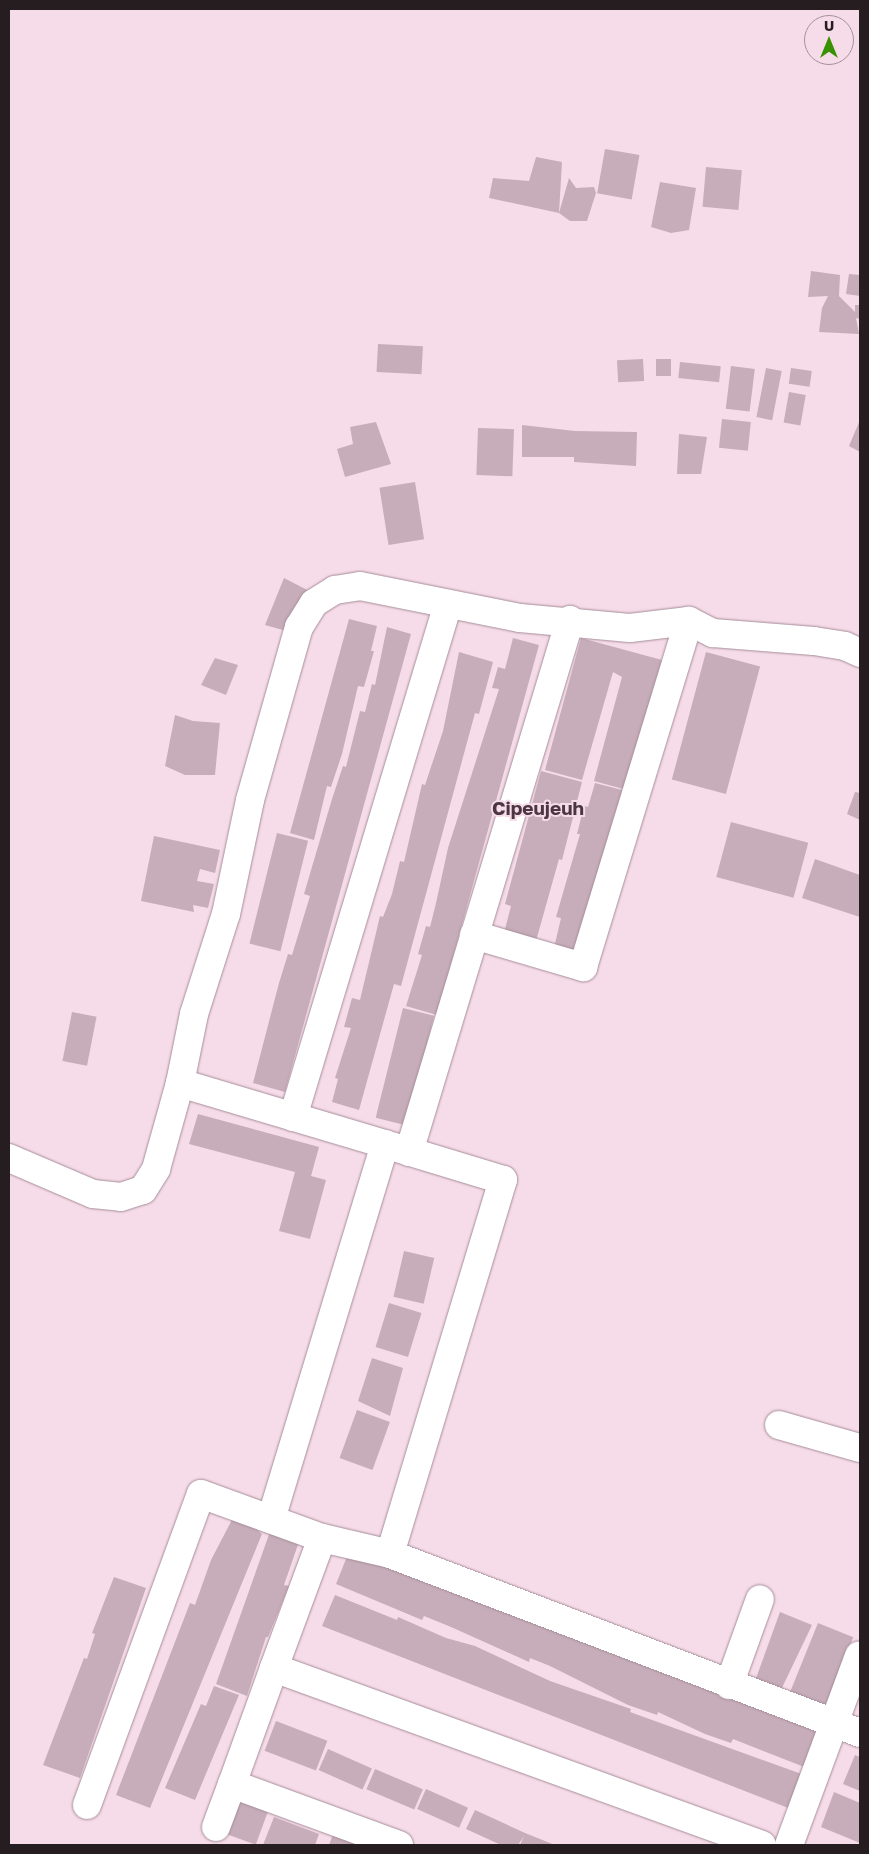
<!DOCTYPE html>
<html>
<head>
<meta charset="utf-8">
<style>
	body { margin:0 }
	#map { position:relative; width:869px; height:1854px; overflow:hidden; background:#f6dce8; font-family:"Golos Text",sans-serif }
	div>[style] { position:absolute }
	.building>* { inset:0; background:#c6adb9; transform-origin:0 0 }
	.roads { filter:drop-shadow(0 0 1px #a58d99) drop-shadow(0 0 1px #a58d99) }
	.minor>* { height:28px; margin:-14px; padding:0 14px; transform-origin:14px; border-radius:14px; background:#fff }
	span { translate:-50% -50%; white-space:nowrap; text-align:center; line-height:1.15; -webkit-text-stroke:4px #f6dce8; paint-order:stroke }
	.quarter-label { font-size:19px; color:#4b3741; font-weight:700 }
	.frame { position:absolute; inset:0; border:10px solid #261d21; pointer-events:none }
	.north { position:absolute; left:804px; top:15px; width:50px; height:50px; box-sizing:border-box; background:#f6dce8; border:1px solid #a39098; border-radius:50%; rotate:0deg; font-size:14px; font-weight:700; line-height:20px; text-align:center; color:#261d21 }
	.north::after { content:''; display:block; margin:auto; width:18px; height:22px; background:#389100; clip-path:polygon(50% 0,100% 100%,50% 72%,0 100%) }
</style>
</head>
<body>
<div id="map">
	<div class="building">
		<div style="left:605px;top:149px;width:35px;height:45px;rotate:10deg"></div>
		<div style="clip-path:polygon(536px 157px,562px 162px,559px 213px,489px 198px,493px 178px,529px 181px)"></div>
		<div style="left:706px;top:167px;width:36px;height:40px;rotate:5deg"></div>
		<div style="clip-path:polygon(569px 178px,576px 188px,594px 187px,596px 193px,587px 221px,570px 221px,559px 213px)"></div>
		<div style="clip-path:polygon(660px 182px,696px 188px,689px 230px,671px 233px,651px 227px)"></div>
		<div style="clip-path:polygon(811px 271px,840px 275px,839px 296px,855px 312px,855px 305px,860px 305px,860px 319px,856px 318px,859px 334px,819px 332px,822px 308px,828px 296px,808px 297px)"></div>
		<div style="clip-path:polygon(849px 274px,860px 275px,860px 296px,846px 294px)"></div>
		<div style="left:378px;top:344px;width:45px;height:28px;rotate:3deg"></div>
		<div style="left:643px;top:359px;width:22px;height:26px;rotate:87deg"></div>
		<div style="left:656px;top:359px;width:15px;height:17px"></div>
		<div style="left:680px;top:362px;width:41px;height:16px;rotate:6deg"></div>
		<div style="left:731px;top:366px;width:24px;height:43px;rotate:7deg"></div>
		<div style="left:766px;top:368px;width:16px;height:50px;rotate:11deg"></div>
		<div style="left:791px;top:368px;width:21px;height:16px;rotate:8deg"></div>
		<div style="left:789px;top:392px;width:17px;height:31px;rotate:10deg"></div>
		<div style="left:722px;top:419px;width:29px;height:29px;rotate:6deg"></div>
		<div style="clip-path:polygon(860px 420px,860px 452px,849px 446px)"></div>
		<div style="clip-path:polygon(376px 422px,391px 464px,345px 477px,337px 449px,353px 444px,350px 427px)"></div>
		<div style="clip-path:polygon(522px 425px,575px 431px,637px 432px,636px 466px,574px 462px,574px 457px,522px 457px)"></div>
		<div style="left:478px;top:428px;width:36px;height:47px;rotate:2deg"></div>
		<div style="clip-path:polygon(679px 434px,707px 437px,701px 474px,677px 474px)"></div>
		<div style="left:415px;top:482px;width:58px;height:36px;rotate:81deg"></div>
		<div style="clip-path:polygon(284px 578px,311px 592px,290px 632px,265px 625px)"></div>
		<div style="clip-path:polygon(349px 619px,377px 626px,371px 651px,374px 651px,364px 687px,358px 686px,342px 754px,331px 787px,327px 786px,314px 840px,290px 833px)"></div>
		<div style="clip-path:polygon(387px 627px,411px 634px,285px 1092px,253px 1083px,279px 983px,288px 954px,292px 955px,310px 896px,304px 894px,332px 799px,343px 766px,346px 767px,360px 711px,365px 712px,372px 684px,375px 685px)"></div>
		<div style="clip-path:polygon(513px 638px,539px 645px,437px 1015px,406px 1006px,422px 955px,418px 954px,426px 926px,430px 927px,436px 903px,448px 848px,499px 689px,492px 688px,498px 667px,505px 669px)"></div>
		<div style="clip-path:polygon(581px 638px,662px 660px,627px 790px,594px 781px,622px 677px,613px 672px,582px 780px,545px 770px)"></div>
		<div style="clip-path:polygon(459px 652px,493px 662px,479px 714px,475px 713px,401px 986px,394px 984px,359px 1110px,332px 1102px,338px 1079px,335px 1078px,351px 1028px,344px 1027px,352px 998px,360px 1000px,380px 916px,383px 917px,392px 894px,400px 861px,404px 862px,422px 784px,425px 785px,443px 731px)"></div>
		<div style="left:706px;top:652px;width:56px;height:132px;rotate:15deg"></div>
		<div style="clip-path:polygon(215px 658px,238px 665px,226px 695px,201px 685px)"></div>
		<div style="clip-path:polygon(175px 715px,193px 721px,220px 723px,215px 775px,185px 775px,165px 766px)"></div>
		<div style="clip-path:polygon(541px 771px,582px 782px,562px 860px,559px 859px,536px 941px,504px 933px,511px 906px,505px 904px)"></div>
		<div style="clip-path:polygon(595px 783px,630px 792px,580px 954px,554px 948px,561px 918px,556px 917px,580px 834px,577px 834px,584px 806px,588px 807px)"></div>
		<div style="clip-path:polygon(855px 792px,860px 793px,860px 820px,847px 814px)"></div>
		<div style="left:731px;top:822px;width:80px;height:57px;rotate:15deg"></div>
		<div style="left:277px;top:833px;width:32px;height:114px;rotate:14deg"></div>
		<div style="clip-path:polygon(154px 836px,220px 850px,215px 873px,200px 869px,197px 881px,214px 884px,208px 908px,193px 905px,194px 912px,141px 901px)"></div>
		<div style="clip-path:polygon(815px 859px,860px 875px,860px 917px,802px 898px)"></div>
		<div style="left:403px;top:1008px;width:32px;height:113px;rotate:14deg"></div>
		<div style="left:72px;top:1012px;width:25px;height:50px;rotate:11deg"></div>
		<div style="clip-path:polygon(198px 1114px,319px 1147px,311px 1176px,326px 1180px,310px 1239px,279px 1231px,295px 1172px,189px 1144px)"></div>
		<div style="left:404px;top:1251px;width:31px;height:47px;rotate:13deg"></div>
		<div style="left:389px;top:1303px;width:34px;height:46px;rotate:17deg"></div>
		<div style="clip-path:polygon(372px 1358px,403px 1368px,390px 1416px,358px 1401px)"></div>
		<div style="left:357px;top:1410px;width:35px;height:51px;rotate:20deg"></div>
		<div style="clip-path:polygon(236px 1512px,262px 1534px,150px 1808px,116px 1795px,190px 1603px,195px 1605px,211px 1560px)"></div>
		<div style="clip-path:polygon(272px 1526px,301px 1536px,284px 1585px,289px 1586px,268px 1637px,266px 1637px,247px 1696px,216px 1684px)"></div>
		<div style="clip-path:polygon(350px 1549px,826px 1735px,812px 1770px,733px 1739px,731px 1743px,705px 1734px,658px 1712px,657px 1715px,628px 1705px,550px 1666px,530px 1658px,529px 1662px,451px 1627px,424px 1616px,422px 1620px,336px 1584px)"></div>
		<div style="clip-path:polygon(114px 1577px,146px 1588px,80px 1778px,43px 1765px,84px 1658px,87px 1659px,95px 1634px,92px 1633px)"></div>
		<div style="clip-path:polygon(335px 1595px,397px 1620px,398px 1617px,446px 1638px,475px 1646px,550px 1681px,631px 1709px,630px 1712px,810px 1777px,796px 1811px,322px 1626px)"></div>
		<div style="clip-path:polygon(780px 1612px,812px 1625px,780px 1692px,755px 1681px)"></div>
		<div style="left:818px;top:1623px;width:38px;height:81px;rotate:22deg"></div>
		<div style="clip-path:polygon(214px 1686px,239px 1695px,195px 1800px,165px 1788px,201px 1704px,206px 1706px)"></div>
		<div style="left:276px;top:1721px;width:55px;height:32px;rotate:21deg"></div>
		<div style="left:328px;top:1749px;width:48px;height:23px;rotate:24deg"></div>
		<div style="clip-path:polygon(855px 1755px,860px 1757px,860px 1791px,843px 1784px)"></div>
		<div style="left:375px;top:1769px;width:52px;height:22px;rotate:23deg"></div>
		<div style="left:426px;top:1789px;width:46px;height:22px;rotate:24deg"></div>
		<div style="clip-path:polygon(834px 1792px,860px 1803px,860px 1843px,821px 1827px)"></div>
		<div style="left:238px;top:1800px;width:32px;height:36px;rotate:20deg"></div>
		<div style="clip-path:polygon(475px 1810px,525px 1833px,555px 1845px,520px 1845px,524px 1836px,518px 1845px,501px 1845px,466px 1829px)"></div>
		<div style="clip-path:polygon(274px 1817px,319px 1834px,315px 1845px,263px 1845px)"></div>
		<div style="clip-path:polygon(335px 1829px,375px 1845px,329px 1845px)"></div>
	</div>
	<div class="roads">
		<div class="minor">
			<div style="left:474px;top:935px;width:114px;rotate:16.4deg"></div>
			<div style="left:583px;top:967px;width:362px;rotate:-73deg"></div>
			<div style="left:180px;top:1083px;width:214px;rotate:16.6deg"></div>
			<div style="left:385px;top:1144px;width:392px;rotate:106.9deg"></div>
			<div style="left:293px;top:1117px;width:536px;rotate:-73.19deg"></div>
			<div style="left:409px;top:1152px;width:556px;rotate:-73.16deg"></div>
			<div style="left:9px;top:1158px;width:91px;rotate:23.2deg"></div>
			<div style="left:93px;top:1194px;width:28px;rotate:6deg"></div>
			<div style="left:121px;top:1197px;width:23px;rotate:-18deg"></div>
			<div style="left:143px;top:1190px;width:25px;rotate:-58deg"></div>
			<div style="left:156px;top:1169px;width:89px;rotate:-74.4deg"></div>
			<div style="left:180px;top:1083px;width:70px;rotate:-78.5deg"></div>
			<div style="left:194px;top:1014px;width:105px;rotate:-72.3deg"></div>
			<div style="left:226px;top:914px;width:116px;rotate:-78.1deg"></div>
			<div style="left:250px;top:800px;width:180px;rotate:-74.2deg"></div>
			<div style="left:299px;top:627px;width:28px;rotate:-58deg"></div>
			<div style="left:314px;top:603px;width:25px;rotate:-32deg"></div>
			<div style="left:335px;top:590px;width:25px;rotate:-9deg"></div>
			<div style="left:360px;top:586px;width:163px;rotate:11.3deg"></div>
			<div style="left:520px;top:618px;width:110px;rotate:5.2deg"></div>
			<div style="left:630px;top:628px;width:59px;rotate:-6.8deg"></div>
			<div style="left:689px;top:621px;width:27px;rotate:27deg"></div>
			<div style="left:713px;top:633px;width:101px;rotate:4.5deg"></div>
			<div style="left:814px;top:641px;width:31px;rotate:9deg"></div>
			<div style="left:845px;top:646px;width:17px;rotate:25deg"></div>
			<div style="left:779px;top:1425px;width:84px;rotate:15.9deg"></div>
			<div style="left:322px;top:1538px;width:139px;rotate:110.3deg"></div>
			<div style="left:274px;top:1668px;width:519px;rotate:19.94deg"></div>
			<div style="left:390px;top:1554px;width:391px;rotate:-73.2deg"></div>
			<div style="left:503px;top:1180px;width:117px;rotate:-163.1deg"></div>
			<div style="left:274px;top:1668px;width:123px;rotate:109.9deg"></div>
			<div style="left:232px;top:1784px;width:178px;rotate:20.1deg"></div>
			<div style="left:729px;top:1685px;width:91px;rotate:-70.2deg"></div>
			<div style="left:87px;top:1805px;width:331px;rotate:-69.9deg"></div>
			<div style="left:201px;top:1494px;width:129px;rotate:20deg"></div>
			<div style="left:322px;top:1538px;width:70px;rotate:13.2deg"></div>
			<div style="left:390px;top:1554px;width:503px;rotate:20.85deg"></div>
			<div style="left:216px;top:1827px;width:46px;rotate:-69.6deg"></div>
			<div style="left:789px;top:1845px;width:202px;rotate:-69.7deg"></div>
		</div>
	</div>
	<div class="quarter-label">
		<span style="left:538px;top:808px">Cipeujeuh</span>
	</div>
	<div class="frame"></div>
	<div class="north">U</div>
</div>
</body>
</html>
